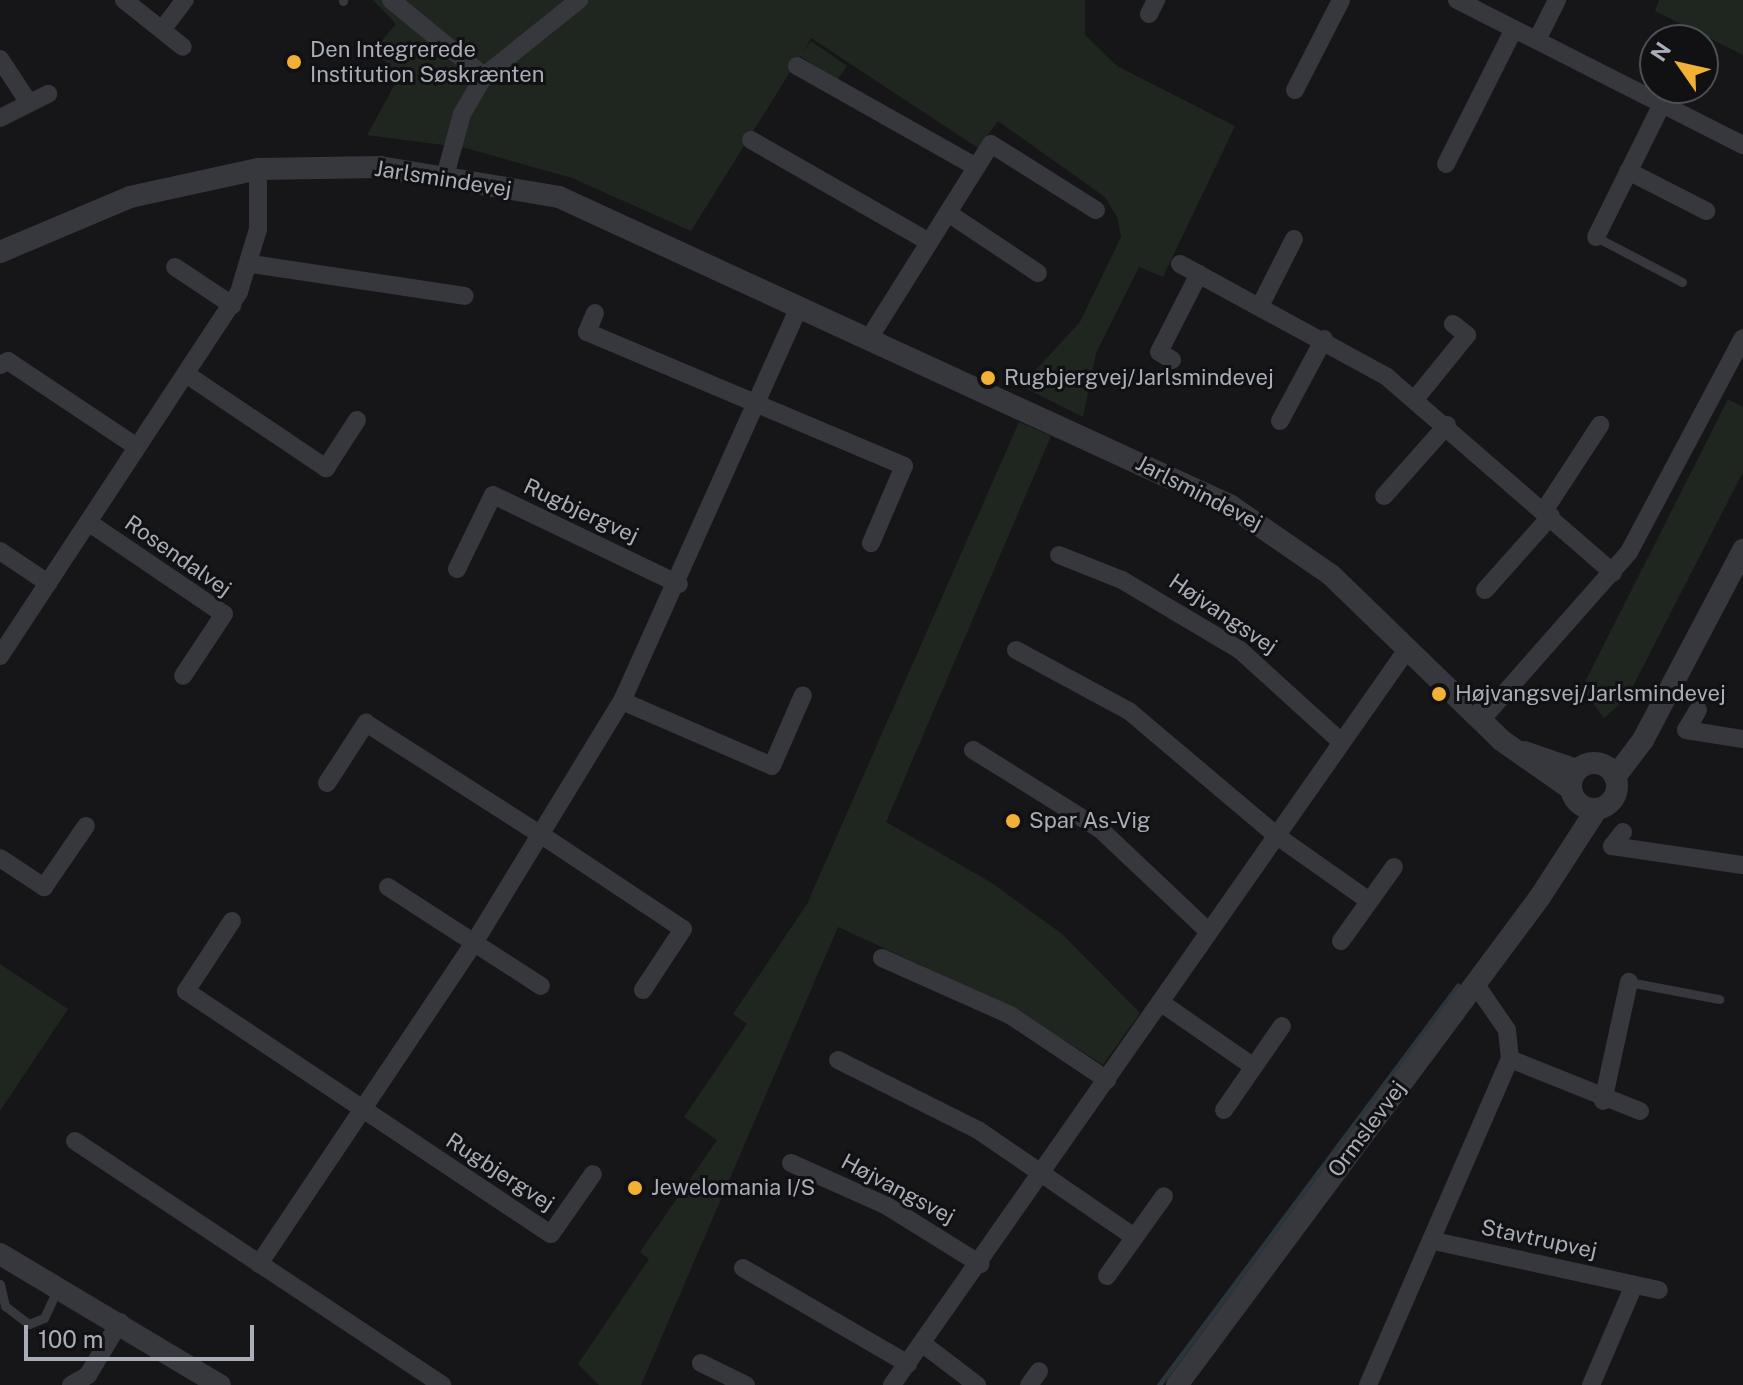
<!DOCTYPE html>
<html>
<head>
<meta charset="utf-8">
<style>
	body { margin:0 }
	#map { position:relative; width:1743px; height:1385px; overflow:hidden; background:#161618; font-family:"Public Sans",sans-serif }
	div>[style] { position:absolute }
	.green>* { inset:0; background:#1e261f }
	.stream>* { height:5px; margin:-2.5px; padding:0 2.5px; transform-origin:2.5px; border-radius:2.5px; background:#2c353c }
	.service>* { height:9px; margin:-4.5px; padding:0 4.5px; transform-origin:4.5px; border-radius:4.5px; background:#37383d }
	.minor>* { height:18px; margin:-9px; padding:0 9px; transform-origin:9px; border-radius:9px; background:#37383d }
	.tertiary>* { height:22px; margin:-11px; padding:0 11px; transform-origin:11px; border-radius:11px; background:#37383d }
	.tertiary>.ring { margin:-11px; padding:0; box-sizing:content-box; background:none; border:22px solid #37383d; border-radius:50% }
	.dots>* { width:22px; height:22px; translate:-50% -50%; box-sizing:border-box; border:4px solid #111113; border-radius:50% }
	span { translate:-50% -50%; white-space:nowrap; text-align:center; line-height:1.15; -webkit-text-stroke:6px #111113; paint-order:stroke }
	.poi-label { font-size:22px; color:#a8adb8 }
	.left { translate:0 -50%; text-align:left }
	.street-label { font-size:22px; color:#a8adb8 }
	.north { position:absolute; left:1639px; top:24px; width:80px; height:80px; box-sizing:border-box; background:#111113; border:2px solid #4d4f55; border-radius:50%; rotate:304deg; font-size:22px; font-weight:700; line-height:32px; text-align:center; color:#a8adb8 }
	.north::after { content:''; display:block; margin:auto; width:28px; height:36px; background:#f2b134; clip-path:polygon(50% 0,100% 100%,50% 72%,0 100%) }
	.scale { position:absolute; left:24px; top:1325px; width:230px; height:36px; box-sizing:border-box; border:4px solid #a8adb8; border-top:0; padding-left:10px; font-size:24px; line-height:28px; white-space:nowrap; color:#a8adb8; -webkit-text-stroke:6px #111113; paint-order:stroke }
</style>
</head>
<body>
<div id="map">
	<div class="green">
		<div style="clip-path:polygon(373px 0,1085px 0,1085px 35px,1117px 66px,1235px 126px,1163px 277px,1139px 267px,1096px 353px,1083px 417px,1021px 386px,1080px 322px,1121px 237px,1117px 217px,1105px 197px,998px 121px,978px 148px,811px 38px,803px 53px,811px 41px,847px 66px,837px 80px,800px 56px,691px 231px,572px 178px,466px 148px,367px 135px,400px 75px,373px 51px,396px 24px)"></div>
		<div style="clip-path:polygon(1659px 0,1743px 0,1743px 55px,1655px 11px)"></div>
		<div style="clip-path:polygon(1728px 399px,1743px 407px,1743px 472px,1627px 698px,1604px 718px,1584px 691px,1586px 680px)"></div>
		<div style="clip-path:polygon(1019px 422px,1051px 436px,886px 822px,992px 883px,1062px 934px,1140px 1013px,1103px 1065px,1012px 1007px,838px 927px,641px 1385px,599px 1385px,578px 1364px,649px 1259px,640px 1252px,717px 1140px,684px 1117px,747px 1024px,733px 1014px,807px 904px)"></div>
		<div style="clip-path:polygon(0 964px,68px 1009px,0 1111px)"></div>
	</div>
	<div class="stream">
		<div style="left:1159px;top:1385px;width:499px;rotate:-53.2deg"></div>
	</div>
	<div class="service">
		<div style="left:343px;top:1px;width:1px;rotate:-90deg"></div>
		<div style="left:1596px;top:237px;width:97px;rotate:27.6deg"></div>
		<div style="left:1629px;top:982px;width:92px;rotate:10.7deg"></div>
		<div style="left:0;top:1284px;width:23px;rotate:77deg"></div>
		<div style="left:5px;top:1306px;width:30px;rotate:37deg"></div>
		<div style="left:29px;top:1324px;width:16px;rotate:-22deg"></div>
		<div style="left:44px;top:1318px;width:31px;rotate:-65deg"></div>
	</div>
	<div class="minor">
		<div style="left:124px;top:0;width:75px;rotate:38.5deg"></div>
		<div style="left:391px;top:0;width:120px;rotate:39.3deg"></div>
		<div style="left:1457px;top:0;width:321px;rotate:26.9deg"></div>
		<div style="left:1149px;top:14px;width:16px;rotate:-63deg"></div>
		<div style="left:162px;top:30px;width:38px;rotate:-53deg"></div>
		<div style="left:1537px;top:40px;width:45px;rotate:-63.4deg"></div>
		<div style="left:0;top:59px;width:53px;rotate:56.6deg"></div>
		<div style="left:797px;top:66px;width:206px;rotate:29.4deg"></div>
		<div style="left:1295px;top:90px;width:101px;rotate:-62.9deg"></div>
		<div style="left:0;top:118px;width:54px;rotate:-26.6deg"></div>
		<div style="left:751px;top:140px;width:205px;rotate:29.8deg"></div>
		<div style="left:1446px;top:164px;width:151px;rotate:-63.3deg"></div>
		<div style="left:1628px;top:171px;width:88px;rotate:27.1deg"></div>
		<div style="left:445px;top:176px;width:64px;rotate:-74.7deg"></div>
		<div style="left:462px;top:114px;width:44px;rotate:-59.9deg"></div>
		<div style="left:484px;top:76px;width:122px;rotate:-38.7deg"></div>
		<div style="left:948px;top:213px;width:108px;rotate:33.7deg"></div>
		<div style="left:1596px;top:237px;width:148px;rotate:-63.6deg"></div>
		<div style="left:251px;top:264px;width:216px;rotate:8.5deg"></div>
		<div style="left:1180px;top:264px;width:236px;rotate:28.6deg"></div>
		<div style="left:1387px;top:377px;width:299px;rotate:40.9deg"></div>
		<div style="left:175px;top:267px;width:69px;rotate:33.7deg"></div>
		<div style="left:1260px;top:306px;width:75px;rotate:-63.1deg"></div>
		<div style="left:595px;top:313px;width:21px;rotate:113deg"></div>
		<div style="left:587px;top:332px;width:344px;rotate:22.9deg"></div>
		<div style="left:904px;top:466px;width:84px;rotate:113.2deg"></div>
		<div style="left:868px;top:340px;width:231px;rotate:-57.9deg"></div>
		<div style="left:991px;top:144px;width:124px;rotate:32.2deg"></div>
		<div style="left:1172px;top:360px;width:15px;rotate:-148deg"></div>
		<div style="left:1159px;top:352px;width:88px;rotate:-62.9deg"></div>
		<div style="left:0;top:365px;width:9px;rotate:-27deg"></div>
		<div style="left:8px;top:361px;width:155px;rotate:33.7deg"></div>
		<div style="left:186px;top:374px;width:169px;rotate:33.9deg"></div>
		<div style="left:326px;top:468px;width:57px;rotate:-57.1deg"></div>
		<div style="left:1416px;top:398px;width:81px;rotate:-51deg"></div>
		<div style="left:1467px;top:335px;width:18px;rotate:-142deg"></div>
		<div style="left:1280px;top:421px;width:93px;rotate:-61.8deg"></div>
		<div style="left:1384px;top:496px;width:95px;rotate:-48.4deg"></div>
		<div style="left:1544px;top:511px;width:103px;rotate:-56.9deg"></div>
		<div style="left:88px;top:522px;width:164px;rotate:34.1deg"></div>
		<div style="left:224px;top:614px;width:74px;rotate:123.5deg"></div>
		<div style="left:0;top:551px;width:58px;rotate:33.7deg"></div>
		<div style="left:1059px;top:555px;width:68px;rotate:21.6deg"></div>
		<div style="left:1122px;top:580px;width:137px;rotate:30.7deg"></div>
		<div style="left:1240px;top:650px;width:137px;rotate:42.3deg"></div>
		<div style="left:457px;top:569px;width:82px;rotate:-64.1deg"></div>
		<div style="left:493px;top:495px;width:206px;rotate:25.6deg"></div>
		<div style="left:1485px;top:590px;width:99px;rotate:-48.3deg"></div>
		<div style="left:1016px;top:650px;width:128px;rotate:28.4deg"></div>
		<div style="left:1129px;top:711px;width:194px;rotate:40.2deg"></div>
		<div style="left:1277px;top:836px;width:113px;rotate:35.2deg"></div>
		<div style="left:0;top:656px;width:435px;rotate:-56.7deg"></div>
		<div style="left:239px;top:292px;width:66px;rotate:-73.2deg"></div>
		<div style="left:258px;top:229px;width:60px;rotate:-90deg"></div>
		<div style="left:622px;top:701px;width:163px;rotate:23.4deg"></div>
		<div style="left:772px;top:766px;width:77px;rotate:-66.4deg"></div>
		<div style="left:1698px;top:710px;width:23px;rotate:121deg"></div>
		<div style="left:1686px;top:730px;width:58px;rotate:9deg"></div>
		<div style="left:1481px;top:720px;width:224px;rotate:-48.6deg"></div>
		<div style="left:1629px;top:552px;width:242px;rotate:-62deg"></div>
		<div style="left:973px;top:750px;width:150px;rotate:31.9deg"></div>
		<div style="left:1100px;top:829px;width:150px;rotate:43.4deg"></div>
		<div style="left:327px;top:783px;width:72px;rotate:-57deg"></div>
		<div style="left:366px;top:723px;width:210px;rotate:32.6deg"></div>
		<div style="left:543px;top:836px;width:168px;rotate:33.6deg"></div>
		<div style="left:683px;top:929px;width:73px;rotate:123.3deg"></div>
		<div style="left:1623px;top:832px;width:18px;rotate:128deg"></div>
		<div style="left:1612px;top:846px;width:132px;rotate:8.3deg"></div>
		<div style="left:0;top:858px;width:53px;rotate:33.4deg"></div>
		<div style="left:44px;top:887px;width:74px;rotate:-55.5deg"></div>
		<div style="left:388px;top:887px;width:182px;rotate:32.9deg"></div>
		<div style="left:232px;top:921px;width:84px;rotate:123.3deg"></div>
		<div style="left:186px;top:991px;width:438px;rotate:33.7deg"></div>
		<div style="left:551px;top:1234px;width:73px;rotate:-55deg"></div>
		<div style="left:1341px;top:941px;width:91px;rotate:-54.4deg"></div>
		<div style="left:882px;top:958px;width:140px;rotate:24deg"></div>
		<div style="left:1010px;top:1015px;width:117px;rotate:33.8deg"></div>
		<div style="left:1160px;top:1002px;width:114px;rotate:34.7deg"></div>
		<div style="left:1510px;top:1059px;width:140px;rotate:21.8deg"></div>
		<div style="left:838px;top:1060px;width:157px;rotate:26.6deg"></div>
		<div style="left:978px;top:1130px;width:189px;rotate:34.4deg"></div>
		<div style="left:1603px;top:1101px;width:122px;rotate:-77.7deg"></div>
		<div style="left:1224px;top:1110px;width:102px;rotate:-55.4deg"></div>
		<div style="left:75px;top:1141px;width:441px;rotate:33.6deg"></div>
		<div style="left:791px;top:1163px;width:105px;rotate:24.1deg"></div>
		<div style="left:887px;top:1206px;width:110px;rotate:31.9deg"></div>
		<div style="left:1434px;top:1241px;width:230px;rotate:12.3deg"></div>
		<div style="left:259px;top:1264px;width:386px;rotate:-56.2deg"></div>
		<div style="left:474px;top:943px;width:284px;rotate:-58.6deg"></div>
		<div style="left:622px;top:701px;width:430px;rotate:-65.8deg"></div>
		<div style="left:743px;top:1268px;width:191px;rotate:30.2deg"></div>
		<div style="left:1107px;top:1276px;width:98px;rotate:-54.5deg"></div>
		<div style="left:923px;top:1344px;width:68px;rotate:37.2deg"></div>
		<div style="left:701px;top:1363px;width:50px;rotate:26.1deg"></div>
		<div style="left:71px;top:1385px;width:20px;rotate:-30deg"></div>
		<div style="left:88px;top:1375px;width:62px;rotate:-58.9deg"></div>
		<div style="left:892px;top:1385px;width:900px;rotate:-55deg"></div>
		<div style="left:1029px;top:1385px;width:17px;rotate:-54deg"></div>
		<div style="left:1368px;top:1385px;width:356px;rotate:-66.5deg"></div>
		<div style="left:1510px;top:1059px;width:29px;rotate:-96deg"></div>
		<div style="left:1507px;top:1030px;width:55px;rotate:-124.6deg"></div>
		<div style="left:1591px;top:1385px;width:109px;rotate:-66.7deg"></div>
	</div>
	<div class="tertiary">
		<div style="left:0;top:252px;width:141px;rotate:-22.9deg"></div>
		<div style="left:130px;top:197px;width:131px;rotate:-12.3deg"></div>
		<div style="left:258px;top:169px;width:122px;rotate:-0.9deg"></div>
		<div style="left:380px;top:167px;width:181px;rotate:9.5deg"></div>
		<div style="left:559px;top:197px;width:740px;rotate:24.69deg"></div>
		<div style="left:1231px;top:506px;width:121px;rotate:34.6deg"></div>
		<div style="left:1331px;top:575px;width:237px;rotate:44.1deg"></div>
		<div style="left:1501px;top:740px;width:85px;rotate:35deg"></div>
		<div style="left:1524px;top:752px;width:56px;rotate:18.8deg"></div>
		<div class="ring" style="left:1571px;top:763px;width:24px;height:24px"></div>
		<div style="left:1615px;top:777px;width:46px;rotate:-52.9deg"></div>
		<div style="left:1643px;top:740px;width:215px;rotate:-62.2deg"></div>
		<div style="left:0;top:1254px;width:256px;rotate:30.8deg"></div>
		<div style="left:1177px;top:1385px;width:608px;rotate:-53.36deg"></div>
		<div style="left:1540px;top:897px;width:105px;rotate:-57.1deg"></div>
	</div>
	<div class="dots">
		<div style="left:294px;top:62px;background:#f2b134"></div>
		<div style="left:988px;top:378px;background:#f2b134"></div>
		<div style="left:1439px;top:694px;background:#f2b134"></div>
		<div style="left:1013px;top:821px;background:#f2b134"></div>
		<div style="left:635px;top:1188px;background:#f2b134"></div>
	</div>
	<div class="poi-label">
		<span class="left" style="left:310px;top:62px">Den Integrerede<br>Institution Søskrænten</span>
		<span class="left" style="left:1004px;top:378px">Rugbjergvej/Jarlsmindevej</span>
		<span class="left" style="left:1455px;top:694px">Højvangsvej/Jarlsmindevej</span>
		<span class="left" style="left:1029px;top:821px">Spar As-Vig</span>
		<span class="left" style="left:651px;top:1188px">Jewelomania I/S</span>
	</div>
	<div class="street-label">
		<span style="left:443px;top:179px;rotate:9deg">Jarlsmindevej</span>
		<span style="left:1199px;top:493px;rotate:27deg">Jarlsmindevej</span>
		<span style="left:581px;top:511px;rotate:25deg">Rugbjergvej</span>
		<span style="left:178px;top:556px;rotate:35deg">Rosendalvej</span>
		<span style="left:1223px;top:614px;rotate:34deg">Højvangsvej</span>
		<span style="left:1367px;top:1129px;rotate:-53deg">Ormslevvej</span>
		<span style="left:500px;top:1172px;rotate:33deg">Rugbjergvej</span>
		<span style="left:898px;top:1189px;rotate:28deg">Højvangsvej</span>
		<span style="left:1539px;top:1239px;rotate:12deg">Stavtrupvej</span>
	</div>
	<div class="north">N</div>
	<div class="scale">100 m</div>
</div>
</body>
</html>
